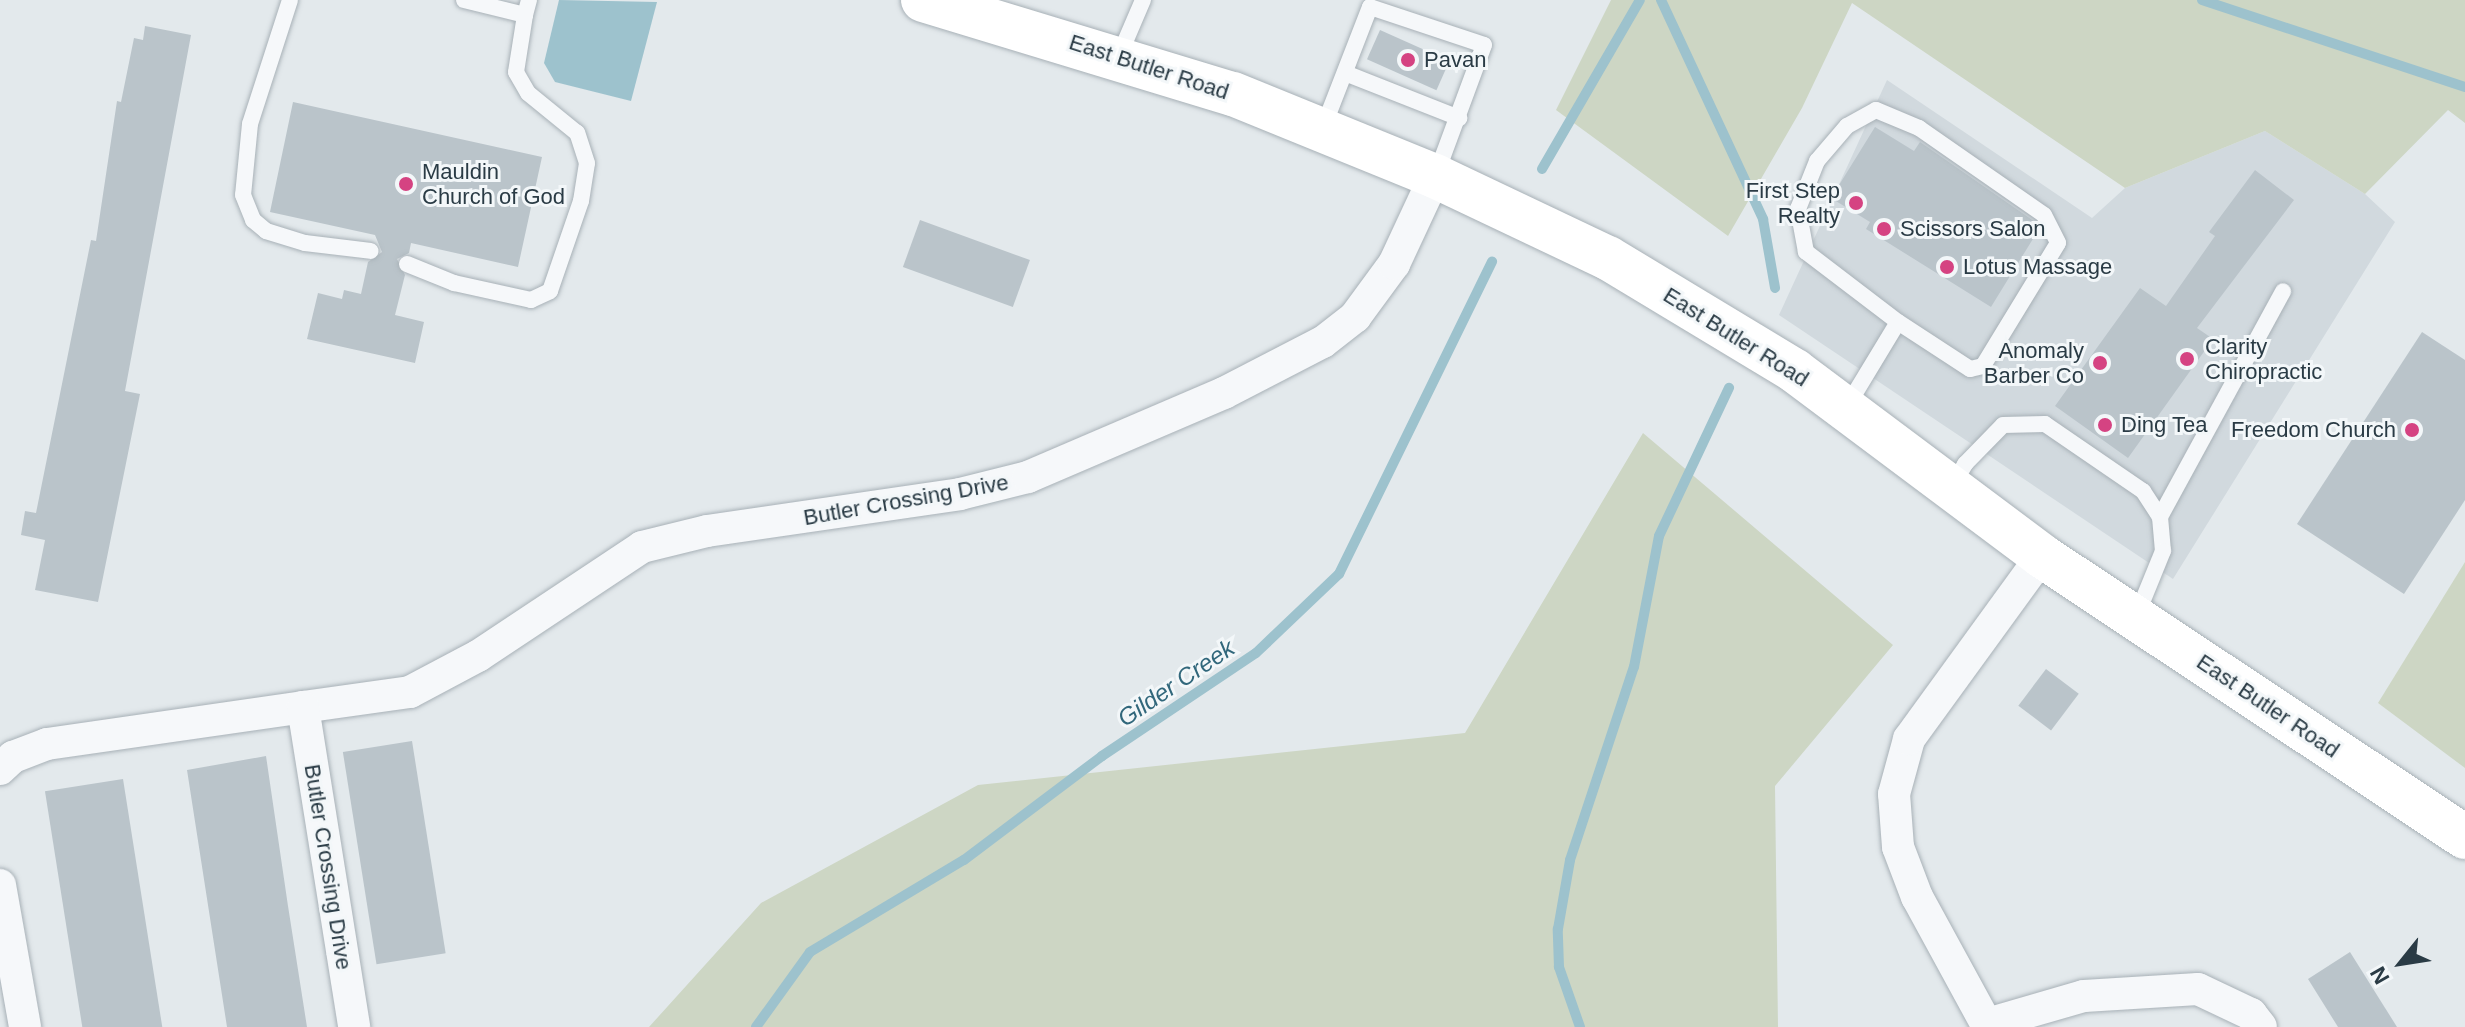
<!DOCTYPE html>
<html>
<head>
<meta charset="utf-8">
<style>
	body { margin:0 }
	#map { position:relative; width:2465px; height:1027px; overflow:hidden; background:#e3e9ec; font-family:Helvetica,sans-serif }
	div>[style] { position:absolute }
	.built>* { inset:0; background:#d1d9de }
	.green>* { inset:0; background:#cdd6c4 }
	.water>* { inset:0; background:#9dc2cd }
	.stream>* { height:10px; margin:-5px; padding:0 5px; transform-origin:5px; border-radius:5px; background:#9dc2cd }
	.building>* { inset:0; background:#bac4ca; transform-origin:0 0 }
	.roads { filter:drop-shadow(0 0 2px #a8b1b7) drop-shadow(0 0 2px #a8b1b7) }
	.service>* { height:16px; margin:-8px; padding:0 8px; transform-origin:8px; border-radius:8px; background:#f6f8fa }
	.minor>* { height:32px; margin:-16px; padding:0 16px; transform-origin:16px; border-radius:16px; background:#f6f8fa }
	.secondary>* { height:44px; margin:-22px; padding:0 22px; transform-origin:22px; border-radius:22px; background:#fff }
	.dots>* { width:22px; height:22px; translate:-50% -50%; box-sizing:border-box; border:4px solid #f3f7f9; border-radius:50% }
	span { translate:-50% -50%; white-space:nowrap; text-align:center; line-height:1.15; -webkit-text-stroke:6px #f3f7f9; paint-order:stroke }
	.poi-label { font-size:22px; color:#2a3b45 }
	.left { translate:0 -50%; text-align:left }
	.right { translate:-100% -50%; text-align:right }
	.street-label { font-size:22px; color:#2a3b45 }
	.water-label { font-size:24px; color:#31677b; font-style:italic }
	.north { position:absolute; left:2361px; top:923px; width:80px; height:80px; -webkit-text-stroke:6px #f3f7f9; paint-order:stroke; rotate:240deg; font-size:22px; font-weight:700; line-height:32px; text-align:center; color:#2a3b45 }
	.north::after { content:''; display:block; margin:auto; width:28px; height:36px; background:#2a3b45; clip-path:polygon(50% 0,100% 100%,50% 72%,0 100%) }
</style>
</head>
<body>
<div id="map">
	<div class="built">
		<div style="clip-path:polygon(1887px 80px,2092px 218px,2125px 188px,2265px 131px,2365px 194px,2395px 222px,2173px 579px,1779px 315px)"></div>
	</div>
	<div class="green">
		<div style="clip-path:polygon(1611px 0,2465px 0,2465px 123px,2448px 110px,2365px 194px,2265px 131px,2125px 188px,1852px 3px,1802px 108px,1728px 236px,1556px 110px)"></div>
		<div style="clip-path:polygon(1643px 433px,1893px 645px,1775px 786px,1778px 1027px,649px 1027px,761px 903px,978px 785px,1465px 733px)"></div>
		<div style="clip-path:polygon(2465px 562px,2465px 768px,2378px 703px)"></div>
	</div>
	<div class="water">
		<div style="clip-path:polygon(559px 0,657px 2px,631px 101px,555px 82px,544px 63px)"></div>
	</div>
	<div class="stream">
		<div style="left:1661px;top:0;width:242px;rotate:65deg"></div>
		<div style="left:1763px;top:219px;width:70px;rotate:80.1deg"></div>
		<div style="left:2202px;top:0;width:277px;rotate:18.3deg"></div>
		<div style="left:1542px;top:169px;width:195px;rotate:-59.9deg"></div>
		<div style="left:756px;top:1027px;width:92px;rotate:-54.2deg"></div>
		<div style="left:810px;top:952px;width:179px;rotate:-30.9deg"></div>
		<div style="left:964px;top:860px;width:173px;rotate:-37deg"></div>
		<div style="left:1102px;top:756px;width:185px;rotate:-33.8deg"></div>
		<div style="left:1256px;top:653px;width:115px;rotate:-43.6deg"></div>
		<div style="left:1339px;top:574px;width:348px;rotate:-63.9deg"></div>
		<div style="left:1580px;top:1027px;width:64px;rotate:-109.3deg"></div>
		<div style="left:1559px;top:967px;width:38px;rotate:-92deg"></div>
		<div style="left:1558px;top:929px;width:70px;rotate:-80.1deg"></div>
		<div style="left:1570px;top:860px;width:203px;rotate:-71.7deg"></div>
		<div style="left:1634px;top:667px;width:133px;rotate:-79.2deg"></div>
		<div style="left:1659px;top:536px;width:164px;rotate:-64.7deg"></div>
	</div>
	<div class="building">
		<div style="clip-path:polygon(145px 26px,191px 35px,125px 391px,140px 394px,98px 602px,35px 590px,45px 540px,21px 535px,25px 511px,36px 513px,91px 240px,96px 241px,117px 101px,121px 102px,134px 38px,143px 40px)"></div>
		<div style="left:1380px;top:30px;width:76px;height:32px;rotate:24deg"></div>
		<div style="clip-path:polygon(293px 102px,542px 157px,518px 267px,411px 243px,409px 253px,397px 259px,405px 275px,395px 315px,424px 322px,415px 363px,307px 339px,318px 293px,342px 299px,344px 290px,361px 294px,368px 262px,382px 252px,375px 235px,270px 212px)"></div>
		<div style="clip-path:polygon(1875px 127px,1914px 151px,1920px 142px,2035px 222px,2039px 229px,1991px 307px,1866px 229px,1870px 222px,1831px 198px)"></div>
		<div style="clip-path:polygon(2255px 170px,2294px 200px,2197px 328px,2213px 339px,2128px 458px,2055px 406px,2140px 288px,2166px 306px,2215px 236px,2209px 232px)"></div>
		<div style="left:920px;top:220px;width:117px;height:50px;rotate:20deg"></div>
		<div style="clip-path:polygon(2422px 332px,2465px 360px,2465px 500px,2404px 594px,2297px 524px)"></div>
		<div style="left:2046px;top:669px;width:41px;height:46px;rotate:37deg"></div>
		<div style="left:412px;top:741px;width:215px;height:70px;rotate:81deg"></div>
		<div style="clip-path:polygon(266px 756px,288px 906px,307px 1027px,227px 1027px,217px 963px,187px 770px)"></div>
		<div style="left:123px;top:779px;width:251px;height:79px;rotate:81deg"></div>
		<div style="clip-path:polygon(2350px 952px,2397px 1027px,2338px 1027px,2308px 979px)"></div>
	</div>
	<div class="roads">
		<div class="service">
			<div style="left:290px;top:0;width:130px;rotate:107.9deg"></div>
			<div style="left:250px;top:124px;width:71px;rotate:95.6deg"></div>
			<div style="left:243px;top:195px;width:27px;rotate:68deg"></div>
			<div style="left:253px;top:220px;width:17px;rotate:40deg"></div>
			<div style="left:266px;top:231px;width:41px;rotate:17.1deg"></div>
			<div style="left:305px;top:243px;width:66px;rotate:6.9deg"></div>
			<div style="left:464px;top:0;width:63px;rotate:13.8deg"></div>
			<div style="left:525px;top:15px;width:16px;rotate:-75deg"></div>
			<div style="left:1119px;top:56px;width:61px;rotate:-66.8deg"></div>
			<div style="left:1345px;top:73px;width:123px;rotate:21.5deg"></div>
			<div style="left:1323px;top:128px;width:130px;rotate:-68.8deg"></div>
			<div style="left:1370px;top:7px;width:120px;rotate:18.4deg"></div>
			<div style="left:1484px;top:45px;width:139px;rotate:110.3deg"></div>
			<div style="left:407px;top:264px;width:51px;rotate:22deg"></div>
			<div style="left:454px;top:283px;width:79px;rotate:12.4deg"></div>
			<div style="left:531px;top:300px;width:21px;rotate:-25deg"></div>
			<div style="left:550px;top:291px;width:95px;rotate:-71deg"></div>
			<div style="left:581px;top:201px;width:38px;rotate:-81deg"></div>
			<div style="left:587px;top:163px;width:32px;rotate:-108deg"></div>
			<div style="left:577px;top:133px;width:63px;rotate:-140.8deg"></div>
			<div style="left:528px;top:93px;width:24px;rotate:-120deg"></div>
			<div style="left:516px;top:72px;width:58px;rotate:-81deg"></div>
			<div style="left:1846px;top:408px;width:100px;rotate:-58.8deg"></div>
			<div style="left:1898px;top:322px;width:116px;rotate:-142.7deg"></div>
			<div style="left:1806px;top:252px;width:44px;rotate:-100.5deg"></div>
			<div style="left:1798px;top:209px;width:52px;rotate:-68.4deg"></div>
			<div style="left:1817px;top:161px;width:46px;rotate:-49.4deg"></div>
			<div style="left:1847px;top:126px;width:33px;rotate:-29deg"></div>
			<div style="left:1876px;top:110px;width:47px;rotate:22.7deg"></div>
			<div style="left:1919px;top:128px;width:152px;rotate:34.8deg"></div>
			<div style="left:2044px;top:215px;width:31px;rotate:63deg"></div>
			<div style="left:2058px;top:243px;width:144px;rotate:121.4deg"></div>
			<div style="left:1983px;top:366px;width:13px;rotate:167deg"></div>
			<div style="left:1970px;top:369px;width:86px;rotate:-146.9deg"></div>
			<div style="left:1952px;top:486px;width:26px;rotate:-59deg"></div>
			<div style="left:1965px;top:464px;width:54px;rotate:-45.7deg"></div>
			<div style="left:2003px;top:425px;width:42px;rotate:-1.4deg"></div>
			<div style="left:2045px;top:424px;width:119px;rotate:34.4deg"></div>
			<div style="left:2143px;top:491px;width:31px;rotate:57deg"></div>
			<div style="left:2160px;top:517px;width:34px;rotate:85deg"></div>
			<div style="left:2163px;top:551px;width:71px;rotate:112.2deg"></div>
			<div style="left:2160px;top:517px;width:257px;rotate:-61.4deg"></div>
		</div>
		<div class="minor">
			<div style="left:303px;top:707px;width:108px;rotate:-8deg"></div>
			<div style="left:410px;top:692px;width:77px;rotate:-27.9deg"></div>
			<div style="left:478px;top:656px;width:197px;rotate:-33.6deg"></div>
			<div style="left:642px;top:547px;width:67px;rotate:-13.8deg"></div>
			<div style="left:707px;top:531px;width:256px;rotate:-8.3deg"></div>
			<div style="left:960px;top:494px;width:70px;rotate:-14deg"></div>
			<div style="left:1028px;top:477px;width:213px;rotate:-23.2deg"></div>
			<div style="left:1224px;top:393px;width:111px;rotate:-27.3deg"></div>
			<div style="left:1323px;top:342px;width:41px;rotate:-38deg"></div>
			<div style="left:1355px;top:317px;width:66px;rotate:-53.7deg"></div>
			<div style="left:1394px;top:264px;width:97px;rotate:-65deg"></div>
			<div style="left:0;top:769px;width:18px;rotate:-43deg"></div>
			<div style="left:13px;top:757px;width:36px;rotate:-21deg"></div>
			<div style="left:47px;top:744px;width:259px;rotate:-8.2deg"></div>
			<div style="left:303px;top:707px;width:324px;rotate:80.9deg"></div>
			<div style="left:0;top:885px;width:144px;rotate:80deg"></div>
			<div style="left:1987px;top:1024px;width:101px;rotate:-16.1deg"></div>
			<div style="left:2084px;top:996px;width:114px;rotate:-3.5deg"></div>
			<div style="left:2198px;top:989px;width:59px;rotate:25.3deg"></div>
			<div style="left:2251px;top:1014px;width:16px;rotate:52deg"></div>
			<div style="left:1988px;top:1027px;width:148px;rotate:-118.6deg"></div>
			<div style="left:1917px;top:897px;width:53px;rotate:-110.8deg"></div>
			<div style="left:1898px;top:847px;width:53px;rotate:-94.3deg"></div>
			<div style="left:1894px;top:794px;width:57px;rotate:-74.7deg"></div>
			<div style="left:1909px;top:739px;width:226px;rotate:-54deg"></div>
		</div>
		<div class="secondary">
			<div style="left:923px;top:0;width:324px;rotate:16.9deg"></div>
			<div style="left:1233px;top:94px;width:218px;rotate:22.1deg"></div>
			<div style="left:1435px;top:176px;width:191px;rotate:25.4deg"></div>
			<div style="left:1608px;top:258px;width:218px;rotate:31.1deg"></div>
			<div style="left:1795px;top:371px;width:309px;rotate:36.8deg"></div>
			<div style="left:2042px;top:556px;width:508px;rotate:33.6deg"></div>
		</div>
	</div>
	<div class="dots">
		<div style="left:1408px;top:60px;background:#d54382"></div>
		<div style="left:406px;top:184px;background:#d54382"></div>
		<div style="left:1856px;top:203px;background:#d54382"></div>
		<div style="left:1884px;top:229px;background:#d54382"></div>
		<div style="left:1947px;top:267px;background:#d54382"></div>
		<div style="left:2187px;top:359px;background:#d54382"></div>
		<div style="left:2100px;top:363px;background:#d54382"></div>
		<div style="left:2105px;top:425px;background:#d54382"></div>
		<div style="left:2412px;top:430px;background:#d54382"></div>
	</div>
	<div class="poi-label">
		<span class="left" style="left:1424px;top:60px">Pavan</span>
		<span class="left" style="left:422px;top:184px">Mauldin<br>Church of God</span>
		<span class="right" style="left:1840px;top:203px">First Step<br>Realty</span>
		<span class="left" style="left:1900px;top:229px">Scissors Salon</span>
		<span class="left" style="left:1963px;top:267px">Lotus Massage</span>
		<span class="left" style="left:2205px;top:359px">Clarity<br>Chiropractic</span>
		<span class="right" style="left:2084px;top:363px">Anomaly<br>Barber Co</span>
		<span class="left" style="left:2121px;top:425px">Ding Tea</span>
		<span class="right" style="left:2396px;top:430px">Freedom Church</span>
	</div>
	<div class="street-label">
		<span style="left:1149px;top:67px;rotate:18deg">East Butler Road</span>
		<span style="left:1736px;top:337px;rotate:32deg">East Butler Road</span>
		<span style="left:906px;top:500px;rotate:-10deg">Butler Crossing Drive</span>
		<span style="left:2268px;top:706px;rotate:34deg">East Butler Road</span>
		<span style="left:328px;top:867px;rotate:81deg">Butler Crossing Drive</span>
	</div>
	<div class="water-label">
		<span style="left:1176px;top:683px;rotate:-34deg">Gilder Creek</span>
	</div>
	<div class="north">N</div>
</div>
</body>
</html>
